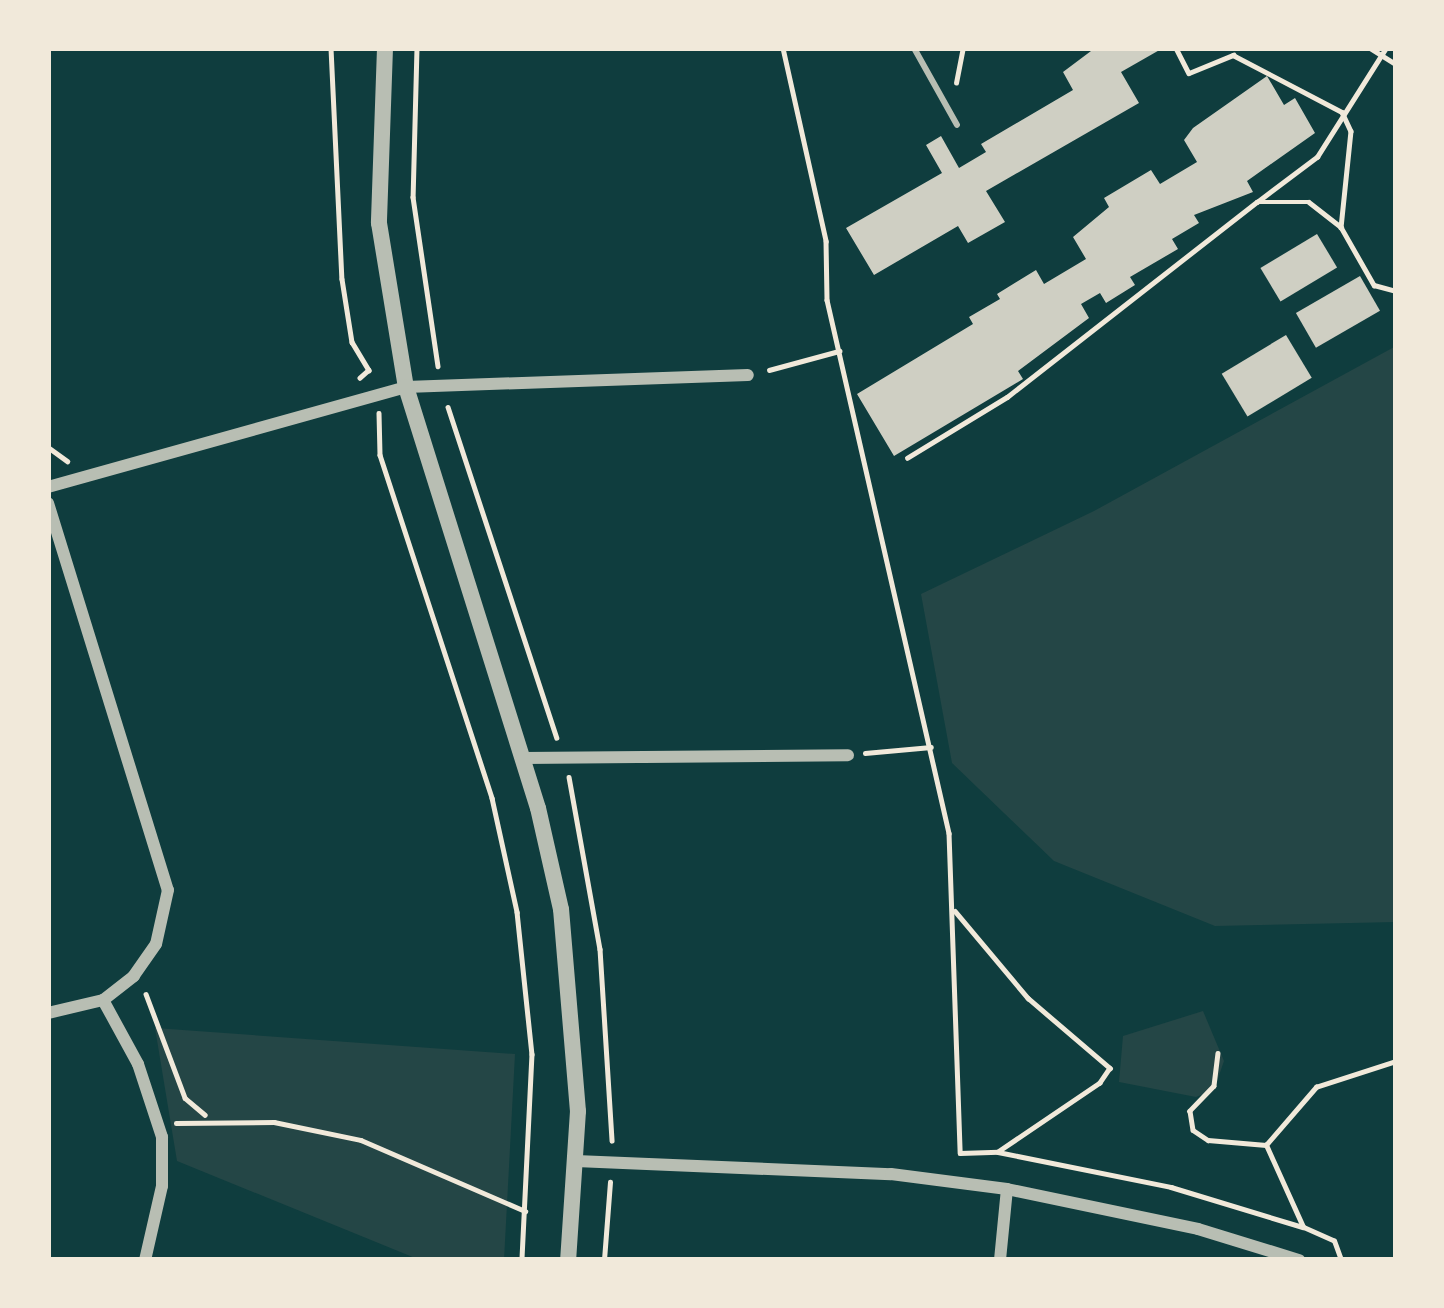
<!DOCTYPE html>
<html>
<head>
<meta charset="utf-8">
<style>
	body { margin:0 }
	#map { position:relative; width:1444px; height:1308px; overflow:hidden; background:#0f3d3e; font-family:"PT Sans",sans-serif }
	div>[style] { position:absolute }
	.green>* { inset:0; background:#244646 }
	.building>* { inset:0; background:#cfcfc3; transform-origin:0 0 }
	.path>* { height:4.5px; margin:-2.25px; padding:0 2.25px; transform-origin:2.25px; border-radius:2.25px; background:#f1e9da }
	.service>* { height:6px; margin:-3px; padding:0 3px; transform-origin:3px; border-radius:3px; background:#b8beb3 }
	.minor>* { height:12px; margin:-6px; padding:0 6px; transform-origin:6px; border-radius:6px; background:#b8beb3 }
	.tertiary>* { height:16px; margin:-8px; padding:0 8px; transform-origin:8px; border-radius:8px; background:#b8beb3 }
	span { translate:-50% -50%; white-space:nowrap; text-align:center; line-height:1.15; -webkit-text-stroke:9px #f1e9da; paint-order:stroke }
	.frame { position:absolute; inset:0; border:51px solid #f1e9da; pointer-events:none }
</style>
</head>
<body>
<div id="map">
	<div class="green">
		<div style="clip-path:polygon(1396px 346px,1396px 922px,1215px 926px,1054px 861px,952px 763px,921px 594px,1094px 511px)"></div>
		<div style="clip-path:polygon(1203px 1011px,1224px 1061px,1214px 1090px,1196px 1097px,1119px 1082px,1123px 1036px)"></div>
		<div style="clip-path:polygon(155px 1028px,515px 1054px,504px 1260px,420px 1260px,177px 1161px)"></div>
	</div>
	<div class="building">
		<div style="clip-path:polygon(1095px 48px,1163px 48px,1121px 72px,1139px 103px,986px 191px,1005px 222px,968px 243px,958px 226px,874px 275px,846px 228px,942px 173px,926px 145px,941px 136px,959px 168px,986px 152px,981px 144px,1073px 90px,1063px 72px)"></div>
		<div style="clip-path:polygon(1267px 76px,1284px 105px,1295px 98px,1315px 133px,1247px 181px,1253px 192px,1194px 215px,1199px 223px,1172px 239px,1178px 249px,1130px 277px,1135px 285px,1106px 303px,1100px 293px,1081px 304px,1089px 318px,1018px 371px,1023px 379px,894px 456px,857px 394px,973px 324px,969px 317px,1000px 299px,997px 294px,1036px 270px,1044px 284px,1086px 259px,1073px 237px,1109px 207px,1104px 198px,1151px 170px,1160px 184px,1197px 162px,1184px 140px,1193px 128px)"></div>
		<div style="left:1317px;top:234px;width:39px;height:66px;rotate:59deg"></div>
		<div style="left:1360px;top:276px;width:40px;height:74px;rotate:60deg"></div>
		<div style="left:1286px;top:335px;width:50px;height:75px;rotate:59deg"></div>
	</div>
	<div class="path">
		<div style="left:331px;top:48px;width:231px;rotate:87.3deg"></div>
		<div style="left:342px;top:279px;width:64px;rotate:81deg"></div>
		<div style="left:352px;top:342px;width:33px;rotate:59deg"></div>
		<div style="left:369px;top:370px;width:12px;rotate:138deg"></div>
		<div style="left:417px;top:48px;width:149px;rotate:91.5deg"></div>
		<div style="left:413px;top:197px;width:171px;rotate:81.6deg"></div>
		<div style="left:783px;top:48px;width:198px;rotate:77.4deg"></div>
		<div style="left:826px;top:241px;width:59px;rotate:89deg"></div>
		<div style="left:827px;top:300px;width:547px;rotate:77.11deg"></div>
		<div style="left:949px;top:833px;width:320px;rotate:88deg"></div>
		<div style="left:960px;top:1153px;width:38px;rotate:-2deg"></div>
		<div style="left:998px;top:1152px;width:177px;rotate:11.4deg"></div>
		<div style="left:1171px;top:1187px;width:138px;rotate:16.9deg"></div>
		<div style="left:1176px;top:48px;width:28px;rotate:63deg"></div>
		<div style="left:1189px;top:73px;width:48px;rotate:-22.2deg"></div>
		<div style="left:1233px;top:55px;width:123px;rotate:27.6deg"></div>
		<div style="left:1342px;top:112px;width:21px;rotate:65deg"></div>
		<div style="left:1351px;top:131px;width:97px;rotate:95.9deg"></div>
		<div style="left:1370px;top:48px;width:31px;rotate:32deg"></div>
		<div style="left:956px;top:83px;width:36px;rotate:-79deg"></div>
		<div style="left:1257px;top:202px;width:75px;rotate:-36.9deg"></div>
		<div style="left:1317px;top:157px;width:129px;rotate:-57.7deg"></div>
		<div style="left:769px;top:370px;width:73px;rotate:-15.2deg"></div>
		<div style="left:448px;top:407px;width:348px;rotate:71.8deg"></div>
		<div style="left:379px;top:413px;width:42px;rotate:88.6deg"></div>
		<div style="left:380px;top:455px;width:361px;rotate:71.9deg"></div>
		<div style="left:492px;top:798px;width:117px;rotate:77.6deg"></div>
		<div style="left:517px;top:912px;width:143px;rotate:84deg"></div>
		<div style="left:532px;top:1054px;width:206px;rotate:92.8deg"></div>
		<div style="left:48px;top:447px;width:24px;rotate:36deg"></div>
		<div style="left:907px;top:458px;width:117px;rotate:-31.4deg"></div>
		<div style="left:1007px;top:397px;width:317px;rotate:-38deg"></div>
		<div style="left:1257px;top:202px;width:52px"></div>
		<div style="left:1309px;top:202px;width:41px;rotate:38deg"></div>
		<div style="left:1341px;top:227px;width:67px;rotate:60.4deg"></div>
		<div style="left:1374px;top:285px;width:23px;rotate:15deg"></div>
		<div style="left:865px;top:753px;width:66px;rotate:-5.2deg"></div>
		<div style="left:569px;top:777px;width:175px;rotate:79.8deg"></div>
		<div style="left:600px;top:949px;width:192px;rotate:86.4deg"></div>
		<div style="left:955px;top:911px;width:114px;rotate:50deg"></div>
		<div style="left:1028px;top:998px;width:108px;rotate:40.5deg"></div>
		<div style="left:1110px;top:1068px;width:18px;rotate:124deg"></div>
		<div style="left:1100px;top:1083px;width:123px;rotate:145.9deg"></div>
		<div style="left:146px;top:994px;width:111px;rotate:69.4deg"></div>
		<div style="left:185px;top:1098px;width:26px;rotate:40deg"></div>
		<div style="left:1218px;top:1053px;width:33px;rotate:97deg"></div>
		<div style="left:1214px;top:1086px;width:35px;rotate:134deg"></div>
		<div style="left:1190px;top:1111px;width:19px;rotate:81deg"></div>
		<div style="left:1193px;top:1130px;width:18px;rotate:34deg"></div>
		<div style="left:1208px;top:1140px;width:58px;rotate:4.9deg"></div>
		<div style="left:176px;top:1123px;width:98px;rotate:-0.6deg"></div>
		<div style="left:274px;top:1122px;width:89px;rotate:11.7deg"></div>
		<div style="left:361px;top:1140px;width:179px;rotate:23.4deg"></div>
		<div style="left:604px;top:1260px;width:78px;rotate:-85.6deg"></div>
		<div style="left:1341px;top:1260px;width:20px;rotate:-110deg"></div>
		<div style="left:1334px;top:1241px;width:34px;rotate:-156deg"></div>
		<div style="left:1303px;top:1227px;width:90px;rotate:-114.3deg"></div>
		<div style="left:1266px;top:1145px;width:77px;rotate:-49.2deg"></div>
		<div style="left:1316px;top:1087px;width:84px;rotate:-18deg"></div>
	</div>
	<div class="service">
		<div style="left:914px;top:48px;width:88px;rotate:60.8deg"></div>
	</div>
	<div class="minor">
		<div style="left:48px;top:487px;width:372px;rotate:-15.6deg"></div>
		<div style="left:406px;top:387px;width:342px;rotate:-2deg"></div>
		<div style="left:48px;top:503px;width:405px;rotate:72.8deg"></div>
		<div style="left:168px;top:890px;width:55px;rotate:102.5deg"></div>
		<div style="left:156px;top:944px;width:39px;rotate:125deg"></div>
		<div style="left:134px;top:976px;width:39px;rotate:142deg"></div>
		<div style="left:103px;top:1000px;width:57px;rotate:166.7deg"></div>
		<div style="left:523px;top:758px;width:325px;rotate:-0.5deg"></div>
		<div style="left:103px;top:1000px;width:73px;rotate:61.3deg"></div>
		<div style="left:138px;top:1064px;width:77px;rotate:71.8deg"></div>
		<div style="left:162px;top:1137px;width:49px;rotate:90deg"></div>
		<div style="left:162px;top:1186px;width:76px;rotate:102.9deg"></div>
		<div style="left:576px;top:1161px;width:315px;rotate:2.4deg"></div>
		<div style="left:891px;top:1174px;width:117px;rotate:7.4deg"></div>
		<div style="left:1007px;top:1189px;width:195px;rotate:11.8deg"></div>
		<div style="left:1198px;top:1229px;width:106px;rotate:17.1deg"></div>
		<div style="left:1000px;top:1260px;width:71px;rotate:-84.4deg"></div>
	</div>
	<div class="tertiary">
		<div style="left:385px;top:48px;width:175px;rotate:92deg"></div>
		<div style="left:379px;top:223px;width:166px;rotate:80.7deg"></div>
		<div style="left:406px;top:387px;width:441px;rotate:72.6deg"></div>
		<div style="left:538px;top:808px;width:104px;rotate:77.2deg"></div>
		<div style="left:561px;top:909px;width:203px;rotate:85.2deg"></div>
		<div style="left:578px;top:1111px;width:149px;rotate:93.8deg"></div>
	</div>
	<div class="frame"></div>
</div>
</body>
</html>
